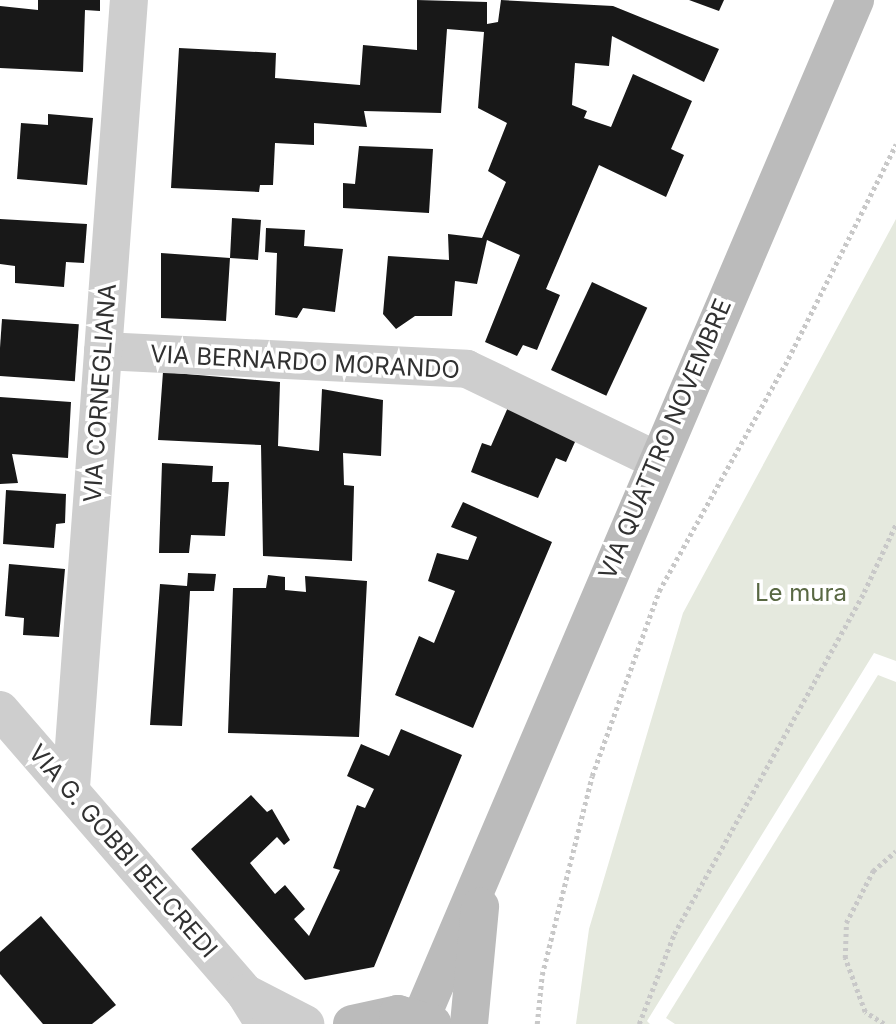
<!DOCTYPE html>
<html>
<head>
<meta charset="utf-8">
<style>
	body { margin:0 }
	#map { position:relative; width:896px; height:1024px; overflow:hidden; background:#fff; font-family:Inter,sans-serif }
	div>[style] { position:absolute }
	.green>* { inset:0; background:#e5e9de }
	.building>* { inset:0; background:#181818; transform-origin:0 0 }
	.path>* { height:4.5px; margin-top:-2.25px; transform-origin:0; background:repeating-linear-gradient(90deg,#c8c8c8 0 3.5px,transparent 0 7px) }
	.minor>* { height:38px; margin:-19px; padding:0 19px; transform-origin:19px; border-radius:19px; background:#cecece }
	.secondary>* { height:38px; margin:-19px; padding:0 19px; transform-origin:19px; border-radius:19px; background:#bbb }
	span { translate:-50% -50%; white-space:nowrap; text-align:center; line-height:1.15; -webkit-text-stroke:7px #fff; paint-order:stroke }
	.street-label { font-size:24px; color:#313131 }
	.park-label { font-size:24px; color:#596843 }
</style>
</head>
<body>
<div id="map">
	<div class="green">
		<div style="clip-path:polygon(896px 219px,896px 661px,874px 653px,647px 1021px,650px 1024px,576px 1024px,589px 929px,683px 613px)"></div>
		<div style="clip-path:polygon(878px 675px,896px 682px,896px 1024px,675px 1024px,666px 1018px)"></div>
	</div>
	<div class="building">
		<div style="clip-path:polygon(38px 0,100px 0,100px 11px,85px 10px,83px 72px,0 68px,0 6px,38px 10px)"></div>
		<div style="clip-path:polygon(417px 0,487px 2px,487px 24px,498px 22px,501px 0,613px 6px,719px 49px,704px 82px,612px 36px,609px 66px,575px 63px,572px 105px,587px 111px,584px 118px,611px 127px,633px 74px,692px 101px,671px 149px,684px 155px,666px 197px,599px 165px,546px 289px,560px 295px,537px 350px,523px 345px,517px 356px,485px 342px,520px 255px,487px 240px,477px 284px,455px 281px,452px 316px,415px 316px,396px 329px,383px 314px,388px 256px,449px 260px,448px 234px,482px 238px,506px 182px,488px 171px,507px 123px,478px 108px,484px 32px,447px 29px,441px 113px,364px 111px,367px 127px,314px 123px,314px 145px,275px 143px,273px 185px,260px 185px,259px 192px,171px 188px,179px 48px,276px 53px,275px 78px,360px 85px,363px 45px,417px 50px)"></div>
		<div style="clip-path:polygon(689px 0,724px 0,719px 11px)"></div>
		<div style="clip-path:polygon(48px 114px,93px 118px,87px 185px,17px 179px,21px 123px,48px 125px)"></div>
		<div style="clip-path:polygon(359px 146px,433px 149px,429px 213px,343px 208px,343px 183px,355px 184px)"></div>
		<div style="clip-path:polygon(232px 218px,261px 220px,258px 260px,230px 258px,226px 321px,161px 318px,161px 253px,230px 258px)"></div>
		<div style="clip-path:polygon(0 219px,87px 224px,84px 263px,66px 262px,64px 287px,15px 283px,15px 266px,0 264px)"></div>
		<div style="clip-path:polygon(266px 228px,305px 230px,304px 246px,343px 249px,335px 312px,303px 308px,297px 318px,275px 315px,277px 253px,265px 252px)"></div>
		<div style="left:592px;top:282px;width:61px;height:97px;rotate:25deg"></div>
		<div style="left:2px;top:319px;width:77px;height:57px;rotate:4deg"></div>
		<div style="clip-path:polygon(163px 372px,280px 382px,278px 446px,319px 451px,322px 389px,383px 400px,381px 456px,343px 453px,344px 485px,354px 486px,352px 561px,263px 556px,261px 445px,158px 440px)"></div>
		<div style="clip-path:polygon(0 397px,71px 402px,68px 458px,12px 454px,18px 483px,0 484px)"></div>
		<div style="clip-path:polygon(509px 405px,579px 433px,566px 462px,556px 458px,538px 498px,471px 472px,482px 443px,491px 446px)"></div>
		<div style="clip-path:polygon(162px 463px,213px 466px,212px 482px,229px 482px,225px 536px,191px 535px,189px 553px,159px 553px)"></div>
		<div style="clip-path:polygon(6px 490px,66px 494px,65px 523px,56px 524px,54px 548px,3px 544px)"></div>
		<div style="clip-path:polygon(463px 502px,552px 542px,473px 728px,395px 695px,419px 636px,434px 643px,455px 591px,428px 581px,437px 553px,468px 560px,477px 537px,451px 527px)"></div>
		<div style="clip-path:polygon(9px 564px,65px 569px,59px 637px,23px 635px,24px 618px,5px 616px)"></div>
		<div style="clip-path:polygon(188px 573px,216px 574px,214px 591px,190px 591px,182px 726px,150px 725px,160px 584px,187px 586px)"></div>
		<div style="clip-path:polygon(268px 575px,285px 577px,285px 590px,306px 592px,305px 576px,367px 581px,359px 737px,228px 733px,233px 588px,266px 588px)"></div>
		<div style="clip-path:polygon(401px 729px,462px 755px,374px 967px,305px 980px,191px 849px,251px 795px,267px 812px,272px 809px,290px 840px,284px 845px,277px 837px,250px 863px,275px 894px,285px 885px,305px 909px,294px 919px,309px 936px,340px 870px,333px 868px,357px 805px,365px 808px,374px 789px,347px 776px,361px 744px,389px 756px)"></div>
		<div style="clip-path:polygon(41px 916px,116px 1005px,92px 1024px,43px 1024px,0 974px,0 952px)"></div>
	</div>
	<div class="path">
		<div style="left:537px;top:1024px;width:49px;rotate:-84.2deg"></div>
		<div style="left:542px;top:975px;width:205px;rotate:-75.9deg"></div>
		<div style="left:592px;top:776px;width:197px;rotate:-70.1deg"></div>
		<div style="left:659px;top:591px;width:259px;rotate:-60.9deg"></div>
		<div style="left:785px;top:365px;width:247px;rotate:-63.3deg"></div>
		<div style="left:639px;top:1024px;width:97px;rotate:-68.7deg"></div>
		<div style="left:674px;top:934px;width:391px;rotate:-60.9deg"></div>
		<div style="left:864px;top:592px;width:75px;rotate:-64.8deg"></div>
		<div style="left:884px;top:1024px;width:22px;rotate:-148deg"></div>
		<div style="left:865px;top:1012px;width:58px;rotate:-110.3deg"></div>
		<div style="left:845px;top:958px;width:35px;rotate:-88deg"></div>
		<div style="left:846px;top:923px;width:59px;rotate:-62.6deg"></div>
		<div style="left:873px;top:871px;width:30px;rotate:-41deg"></div>
	</div>
	<div class="minor">
		<div style="left:103px;top:351px;width:364px;rotate:2.8deg"></div>
		<div style="left:467px;top:369px;width:210px;rotate:25.7deg"></div>
		<div style="left:0;top:710px;width:374px;rotate:49.1deg"></div>
		<div style="left:245px;top:993px;width:36px;rotate:58deg"></div>
		<div style="left:71px;top:787px;width:789px;rotate:-85.79deg"></div>
		<div style="left:245px;top:993px;width:68px;rotate:27.3deg"></div>
	</div>
	<div class="secondary">
		<div style="left:421px;top:1018px;width:1107px;rotate:-66.91deg"></div>
		<div style="left:352px;top:1024px;width:47px;rotate:-12.3deg"></div>
		<div style="left:398px;top:1014px;width:36px;rotate:16deg"></div>
		<div style="left:469px;top:1024px;width:118px;rotate:-84.6deg"></div>
	</div>
	<div class="street-label">
		<span style="left:305px;top:362px;rotate:3deg">VIA BERNARDO MORANDO</span>
		<span style="left:100px;top:393px;rotate:-86deg">VIA CORNEGLIANA</span>
		<span style="left:665px;top:439px;rotate:-67deg">VIA QUATTRO NOVEMBRE</span>
		<span style="left:123px;top:851px;rotate:49deg">VIA G. GOBBI BELCREDI</span>
	</div>
	<div class="park-label">
		<span style="left:801px;top:593px">Le mura</span>
	</div>
</div>
</body>
</html>
